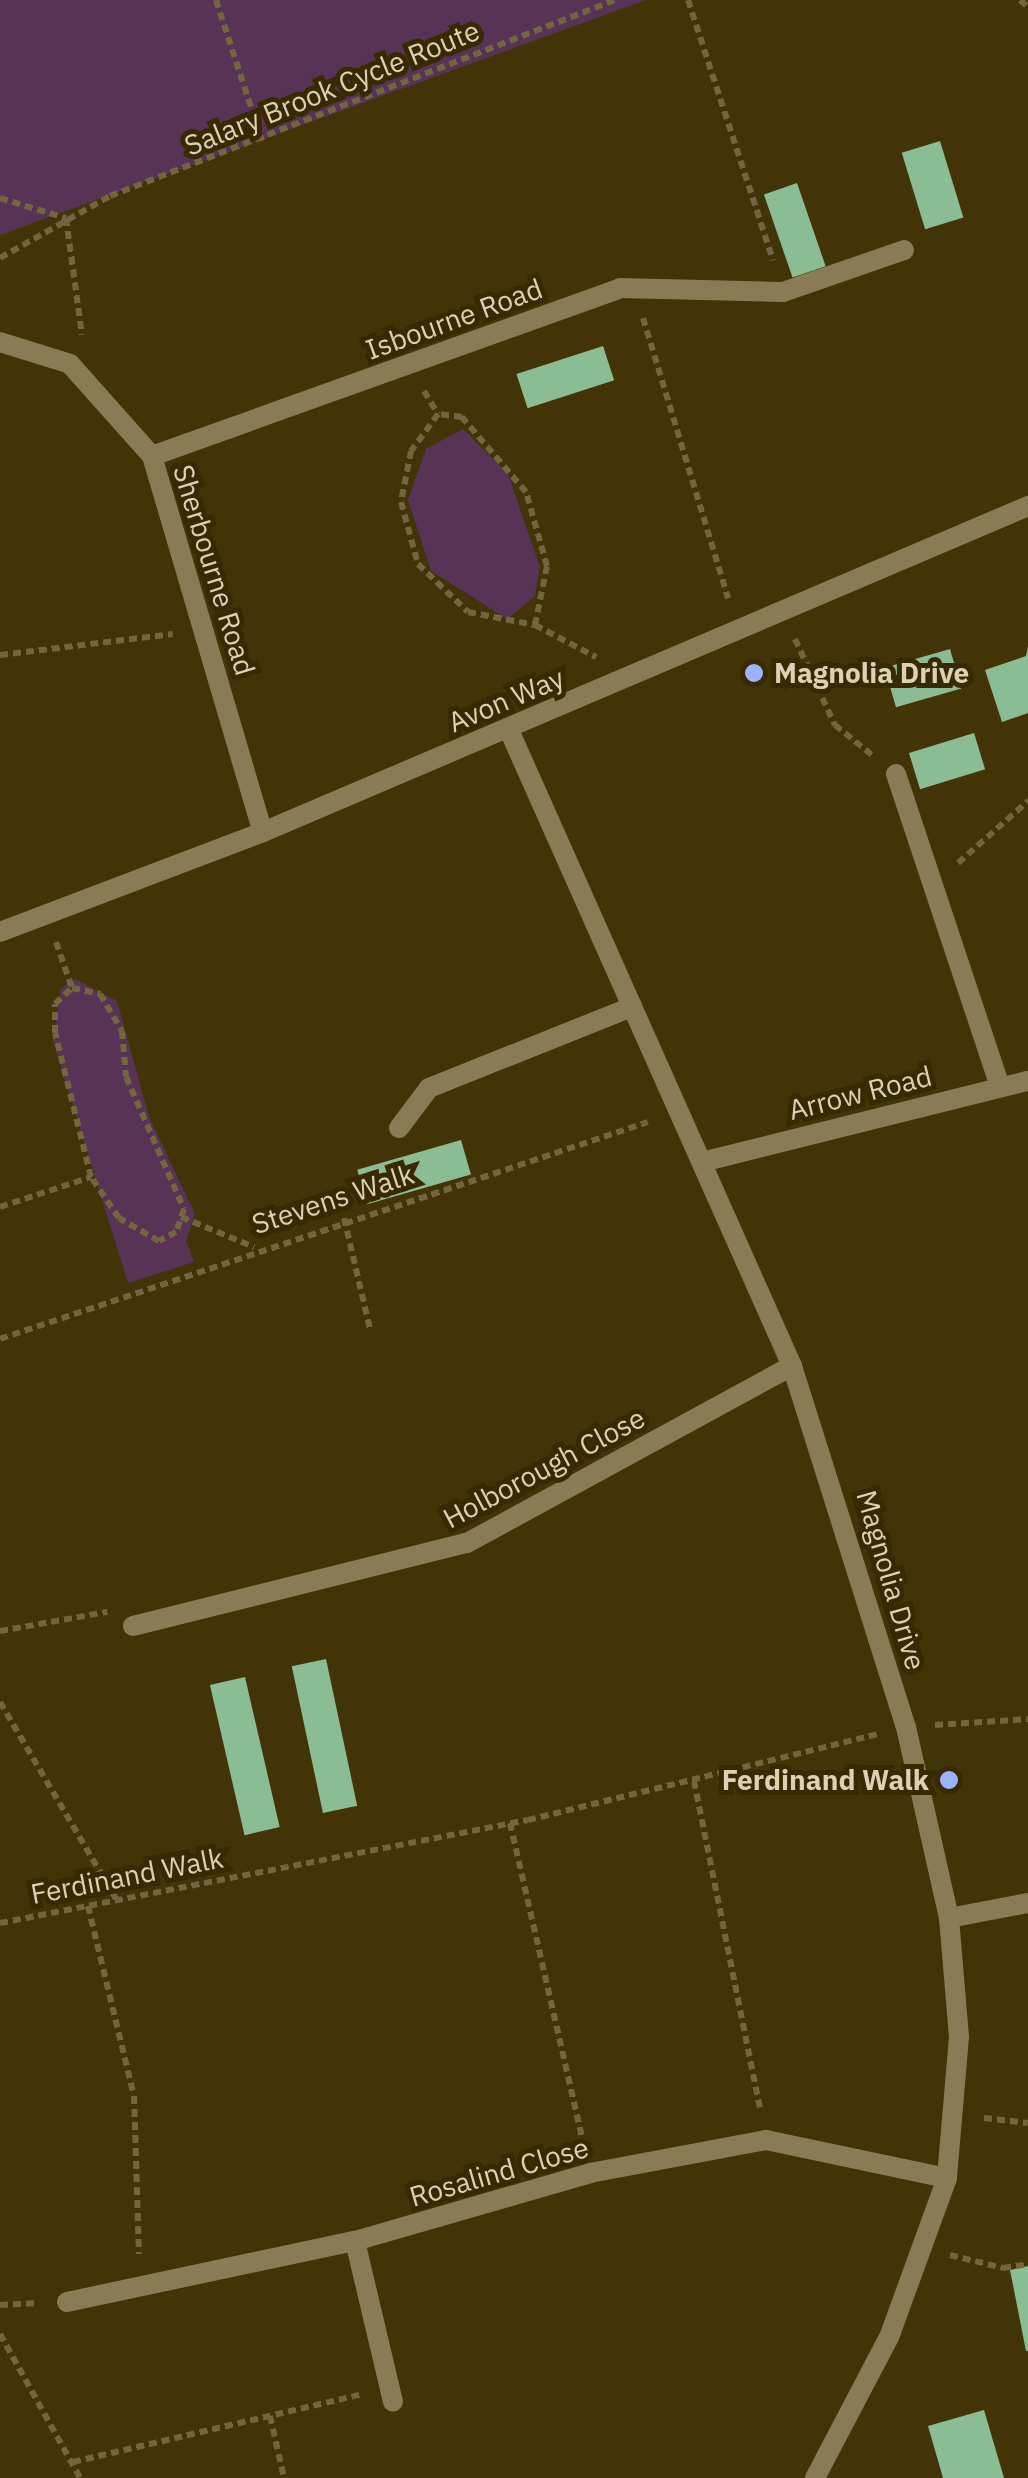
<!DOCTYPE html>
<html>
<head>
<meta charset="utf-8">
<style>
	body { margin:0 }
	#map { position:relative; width:1028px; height:2478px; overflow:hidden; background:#423407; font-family:"IBM Plex Sans",sans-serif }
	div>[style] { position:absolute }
	.green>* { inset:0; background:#593356 }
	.building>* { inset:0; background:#8bbd94; transform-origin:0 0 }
	.path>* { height:6px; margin-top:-3px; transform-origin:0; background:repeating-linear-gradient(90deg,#73663e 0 8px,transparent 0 13px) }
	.service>* { height:20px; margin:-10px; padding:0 10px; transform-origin:10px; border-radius:10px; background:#897b56 }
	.minor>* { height:20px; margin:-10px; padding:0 10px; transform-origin:10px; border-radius:10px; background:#897b56 }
	.tertiary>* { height:20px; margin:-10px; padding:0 10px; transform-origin:10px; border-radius:10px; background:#897b56 }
	.dots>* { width:28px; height:28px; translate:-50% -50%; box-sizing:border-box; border:5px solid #382a00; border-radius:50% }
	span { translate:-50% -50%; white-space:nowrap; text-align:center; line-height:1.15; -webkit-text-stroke:10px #382a00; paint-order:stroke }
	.street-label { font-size:28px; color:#dcd1b5 }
	.poi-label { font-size:28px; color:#dcd1b5; font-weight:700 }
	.left { translate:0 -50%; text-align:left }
	.right { translate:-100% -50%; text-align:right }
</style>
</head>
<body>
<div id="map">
	<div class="green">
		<div style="clip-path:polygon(0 0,646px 0,0 235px)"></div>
		<div style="clip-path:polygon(463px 429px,508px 474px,540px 567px,535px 596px,507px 619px,431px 571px,408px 500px,426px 449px)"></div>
		<div style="clip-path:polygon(75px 979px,117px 1001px,149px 1117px,195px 1214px,186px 1241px,194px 1262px,128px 1283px,53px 1041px,61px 988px)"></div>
	</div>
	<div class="building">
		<div style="left:940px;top:141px;width:80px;height:40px;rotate:73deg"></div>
		<div style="left:797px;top:183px;width:88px;height:35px;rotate:71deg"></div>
		<div style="left:603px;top:346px;width:36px;height:91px;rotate:72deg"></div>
		<div style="clip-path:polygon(1028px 646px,1028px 713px,1002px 722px,985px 670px,1026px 656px)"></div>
		<div style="left:950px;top:649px;width:41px;height:68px;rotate:74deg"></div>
		<div style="left:974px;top:733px;width:38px;height:68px;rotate:73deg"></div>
		<div style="left:461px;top:1140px;width:36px;height:108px;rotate:74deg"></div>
		<div style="left:326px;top:1659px;width:150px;height:35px;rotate:78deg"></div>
		<div style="left:245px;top:1677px;width:154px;height:36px;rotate:77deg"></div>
		<div style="clip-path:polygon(1028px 2266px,1028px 2351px,1026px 2351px,1010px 2270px)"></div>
		<div style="clip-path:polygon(984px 2410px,1004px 2478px,943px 2478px,928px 2426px)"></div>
	</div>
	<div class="path">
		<div style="left:216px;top:0;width:148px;rotate:71.9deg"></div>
		<div style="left:688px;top:0;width:274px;rotate:71.9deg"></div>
		<div style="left:1020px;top:0;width:11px;rotate:41deg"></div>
		<div style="left:0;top:198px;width:69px;rotate:16.9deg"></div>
		<div style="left:66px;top:218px;width:118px;rotate:82.2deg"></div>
		<div style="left:0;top:258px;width:126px;rotate:-29.4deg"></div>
		<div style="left:110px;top:196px;width:542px;rotate:-21.21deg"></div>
		<div style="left:643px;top:318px;width:293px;rotate:73.1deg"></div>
		<div style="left:424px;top:391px;width:27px;rotate:59deg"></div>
		<div style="left:438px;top:414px;width:46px;rotate:126.1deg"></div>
		<div style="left:411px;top:451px;width:52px;rotate:101.1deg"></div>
		<div style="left:401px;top:502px;width:64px;rotate:74.7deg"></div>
		<div style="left:418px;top:564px;width:69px;rotate:43.8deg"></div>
		<div style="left:468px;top:612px;width:68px;rotate:11deg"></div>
		<div style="left:535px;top:625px;width:60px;rotate:-78.5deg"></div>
		<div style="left:547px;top:566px;width:77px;rotate:-105.8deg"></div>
		<div style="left:526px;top:492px;width:99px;rotate:-130.5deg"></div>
		<div style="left:462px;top:417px;width:24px;rotate:-173deg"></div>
		<div style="left:535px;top:625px;width:69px;rotate:27.7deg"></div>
		<div style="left:795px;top:639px;width:95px;rotate:65.1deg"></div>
		<div style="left:835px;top:725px;width:48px;rotate:39deg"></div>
		<div style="left:0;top:655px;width:174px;rotate:-6.9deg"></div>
		<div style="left:958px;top:863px;width:94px;rotate:-41.5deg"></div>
		<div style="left:56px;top:942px;width:49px;rotate:70.8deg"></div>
		<div style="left:72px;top:988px;width:29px;rotate:12deg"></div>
		<div style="left:100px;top:994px;width:43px;rotate:59.3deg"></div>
		<div style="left:122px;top:1031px;width:46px;rotate:85deg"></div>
		<div style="left:126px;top:1077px;width:144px;rotate:66.3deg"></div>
		<div style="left:184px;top:1209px;width:24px;rotate:109deg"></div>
		<div style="left:176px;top:1232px;width:19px;rotate:152deg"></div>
		<div style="left:159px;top:1241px;width:46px;rotate:-150.1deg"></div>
		<div style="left:119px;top:1218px;width:50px;rotate:-124.3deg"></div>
		<div style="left:91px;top:1177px;width:148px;rotate:-104deg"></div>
		<div style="left:55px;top:1033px;width:29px;rotate:-90deg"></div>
		<div style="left:55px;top:1004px;width:23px;rotate:-43deg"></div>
		<div style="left:0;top:1207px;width:96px;rotate:-18.2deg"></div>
		<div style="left:181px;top:1217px;width:79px;rotate:22.3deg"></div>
		<div style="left:344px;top:1218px;width:114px;rotate:76.8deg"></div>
		<div style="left:0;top:1339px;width:683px;rotate:-18.51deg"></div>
		<div style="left:0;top:1631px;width:109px;rotate:-10.1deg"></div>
		<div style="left:0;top:1702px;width:231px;rotate:59.5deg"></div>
		<div style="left:935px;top:1725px;width:93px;rotate:-3.7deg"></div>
		<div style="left:694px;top:1781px;width:335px;rotate:78.6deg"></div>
		<div style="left:510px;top:1823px;width:328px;rotate:77.1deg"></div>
		<div style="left:88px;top:1906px;width:195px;rotate:76.4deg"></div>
		<div style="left:134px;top:2096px;width:158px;rotate:88.2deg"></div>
		<div style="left:0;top:1923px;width:538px;rotate:-11.04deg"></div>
		<div style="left:528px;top:1820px;width:360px;rotate:-13.8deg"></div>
		<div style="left:984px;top:2118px;width:44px;rotate:6.5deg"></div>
		<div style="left:950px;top:2255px;width:55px;rotate:13.8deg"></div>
		<div style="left:1003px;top:2268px;width:25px;rotate:-9deg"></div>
		<div style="left:0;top:2305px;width:39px;rotate:-3deg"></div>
		<div style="left:0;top:2334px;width:165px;rotate:60.9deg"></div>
		<div style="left:270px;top:2416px;width:64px;rotate:77.3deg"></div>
		<div style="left:73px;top:2462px;width:294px;rotate:-13.2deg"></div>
	</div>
	<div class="service">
		<div style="left:783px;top:292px;width:128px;rotate:-19.1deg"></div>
		<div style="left:399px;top:1128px;width:50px;rotate:-53.1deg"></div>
		<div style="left:429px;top:1088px;width:219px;rotate:-21.8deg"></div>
		<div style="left:355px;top:2241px;width:165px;rotate:76.7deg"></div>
	</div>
	<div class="minor">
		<div style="left:0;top:342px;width:73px;rotate:17.4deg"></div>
		<div style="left:70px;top:364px;width:123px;rotate:48.3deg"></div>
		<div style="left:152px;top:456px;width:392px;rotate:73.6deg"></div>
		<div style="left:152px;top:456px;width:497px;rotate:-19.7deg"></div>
		<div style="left:620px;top:288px;width:163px;rotate:1.4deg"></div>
		<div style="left:509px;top:730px;width:696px;rotate:66.01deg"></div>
		<div style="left:792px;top:1366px;width:379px;rotate:72.5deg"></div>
		<div style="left:906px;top:1727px;width:196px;rotate:77.3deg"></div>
		<div style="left:949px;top:1918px;width:119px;rotate:85.2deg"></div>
		<div style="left:959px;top:2037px;width:142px;rotate:94.9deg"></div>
		<div style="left:947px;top:2178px;width:169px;rotate:110deg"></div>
		<div style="left:889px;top:2337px;width:159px;rotate:117.7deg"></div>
		<div style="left:896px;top:774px;width:329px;rotate:71.6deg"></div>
		<div style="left:706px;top:1161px;width:332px;rotate:-14deg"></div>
		<div style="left:133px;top:1626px;width:344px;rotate:-14deg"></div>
		<div style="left:467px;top:1543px;width:370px;rotate:-28.6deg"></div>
		<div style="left:949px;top:1918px;width:80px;rotate:-10.8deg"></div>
		<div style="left:67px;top:2302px;width:294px;rotate:-12deg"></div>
		<div style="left:355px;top:2241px;width:245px;rotate:-16.1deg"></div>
		<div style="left:590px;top:2173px;width:179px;rotate:-10.6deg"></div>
		<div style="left:766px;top:2140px;width:185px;rotate:11.9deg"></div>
	</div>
	<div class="tertiary">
		<div style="left:0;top:932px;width:281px;rotate:-20.8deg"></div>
		<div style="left:263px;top:832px;width:832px;rotate:-23.08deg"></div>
	</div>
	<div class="dots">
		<div style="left:754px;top:673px;background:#9cb4fd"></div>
		<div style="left:949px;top:1780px;background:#9cb4fd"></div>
	</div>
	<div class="street-label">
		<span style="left:332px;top:88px;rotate:-22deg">Salary Brook Cycle Route</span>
		<span style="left:454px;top:319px;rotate:-20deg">Isbourne Road</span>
		<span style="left:214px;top:570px;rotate:73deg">Sherbourne Road</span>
		<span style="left:506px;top:700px;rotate:-23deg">Avon Way</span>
		<span style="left:860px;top:1093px;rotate:-14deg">Arrow Road</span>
		<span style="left:333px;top:1199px;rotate:-18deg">Stevens Walk</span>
		<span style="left:544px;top:1468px;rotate:-28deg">Holborough Close</span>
		<span style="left:891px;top:1580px;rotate:74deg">Magnolia Drive</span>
		<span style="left:127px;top:1876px;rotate:-11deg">Ferdinand Walk</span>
		<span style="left:499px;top:2172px;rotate:-16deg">Rosalind Close</span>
	</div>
	<div class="poi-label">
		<span class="left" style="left:774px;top:673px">Magnolia Drive</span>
		<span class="right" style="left:929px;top:1780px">Ferdinand Walk</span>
	</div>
</div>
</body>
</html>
